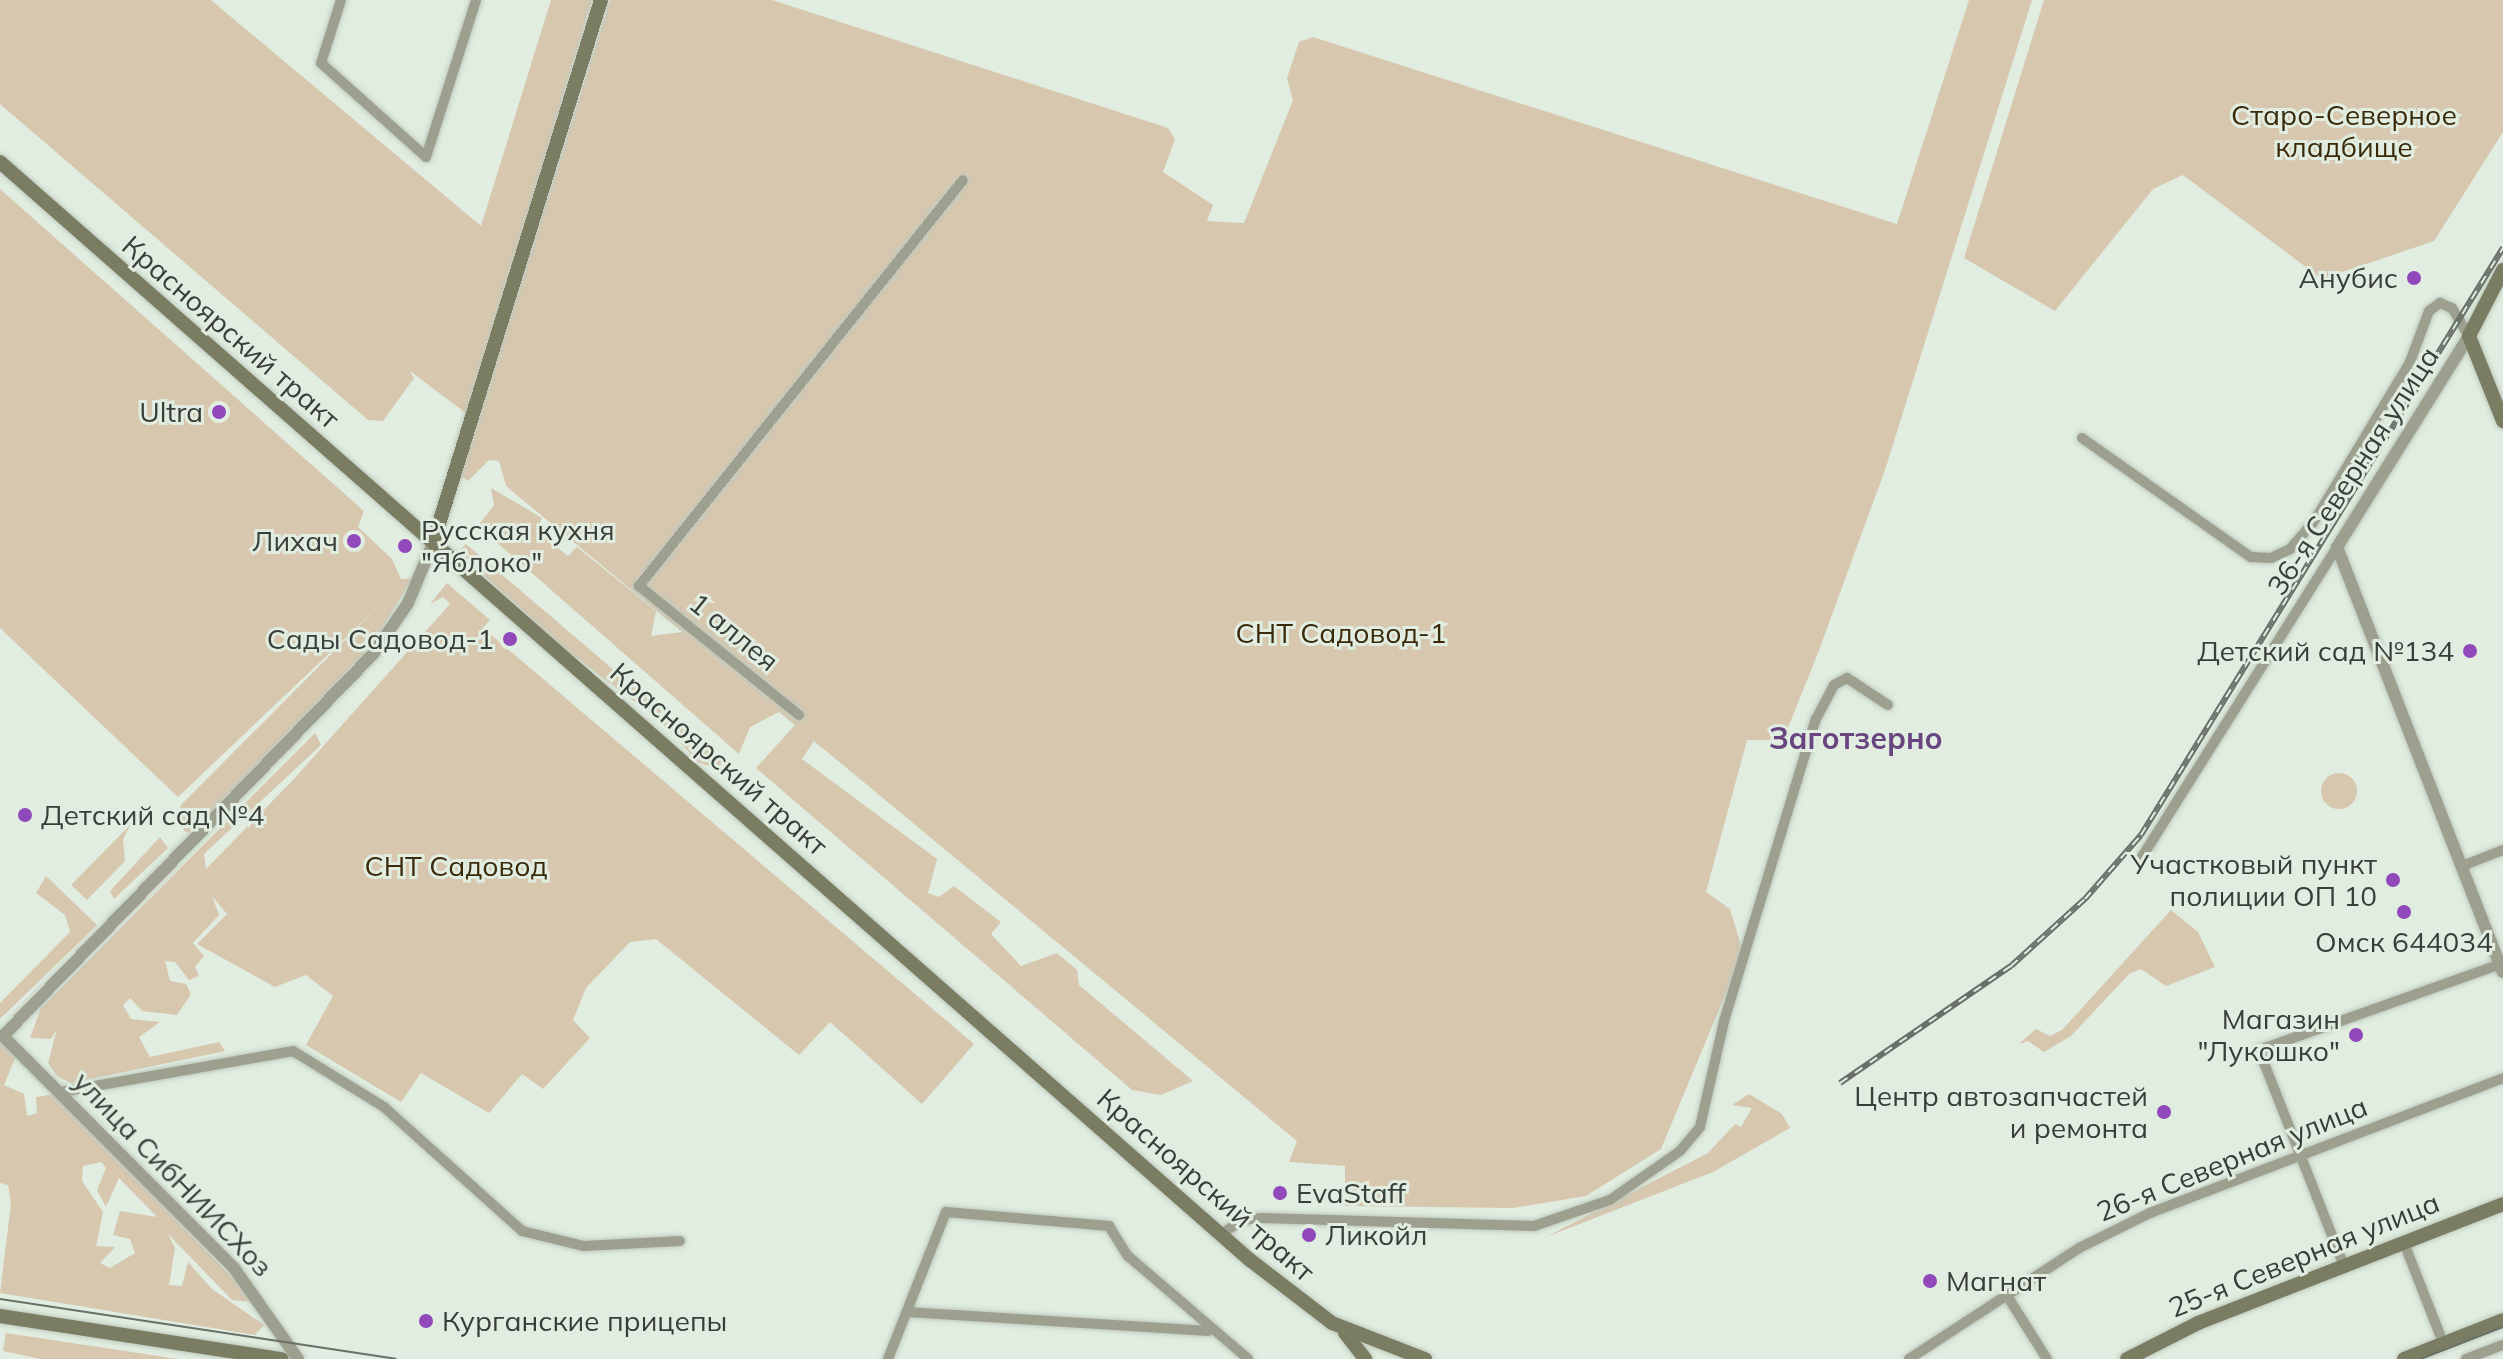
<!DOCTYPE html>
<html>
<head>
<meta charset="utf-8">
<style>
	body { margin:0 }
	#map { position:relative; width:2503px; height:1359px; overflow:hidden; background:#e0ede0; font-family:Mulish,sans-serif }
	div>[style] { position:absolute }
	.green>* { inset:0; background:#d7c7af }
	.round { border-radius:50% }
	.roads { filter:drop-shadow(0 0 2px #bfcabf) drop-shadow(0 0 2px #bfcabf) }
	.minor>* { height:10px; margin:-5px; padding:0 5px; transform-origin:5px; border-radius:5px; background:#9ea08f }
	.tertiary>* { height:12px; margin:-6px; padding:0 6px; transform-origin:6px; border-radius:6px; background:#9ea08f }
	.secondary>* { height:14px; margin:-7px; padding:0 7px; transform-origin:7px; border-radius:7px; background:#7b7d63 }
	.tram>* { height:2px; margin:-1px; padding:0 1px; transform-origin:1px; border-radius:1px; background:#687068 }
	.rail>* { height:6px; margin-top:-3px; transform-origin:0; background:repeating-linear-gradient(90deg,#e0ede0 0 9px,#687068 0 18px); box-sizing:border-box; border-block:2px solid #687068 }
	.dots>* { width:22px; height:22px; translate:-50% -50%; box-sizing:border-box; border:4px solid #e0ede0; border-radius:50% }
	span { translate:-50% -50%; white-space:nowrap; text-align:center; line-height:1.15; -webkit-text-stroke:6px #e0ede0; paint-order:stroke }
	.park-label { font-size:28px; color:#3b2a0a }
	.poi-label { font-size:28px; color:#393e39 }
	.right { translate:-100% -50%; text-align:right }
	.left { translate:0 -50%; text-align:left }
	.street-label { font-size:28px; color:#393e39 }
	.neighbourhood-label { font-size:30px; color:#694580; font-weight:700 }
</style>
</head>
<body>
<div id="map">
	<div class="green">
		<div style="clip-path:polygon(0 0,211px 0,481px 226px,551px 0,592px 0,467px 414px,410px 371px,414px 378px,383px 421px,368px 420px,0 104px)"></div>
		<div style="clip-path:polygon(610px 0,772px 0,1168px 128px,1175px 139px,1163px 172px,1213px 205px,1207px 221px,1244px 223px,1293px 100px,1287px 78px,1299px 42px,1313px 37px,1897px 224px,1969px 0,2032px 0,1885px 470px,1818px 653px,1783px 740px,1747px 740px,1706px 892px,1730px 909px,1743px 952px,1661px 1149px,1586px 1196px,1513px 1208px,1345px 1206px,1345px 1166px,1289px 1162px,1297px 1141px,506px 486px,499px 461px,489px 460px,468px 481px,461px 476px)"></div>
		<div style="clip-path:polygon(2044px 0,2503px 0,2503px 132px,2434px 241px,2322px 279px,2183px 175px,2153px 189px,2055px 311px,1964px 258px)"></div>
		<div style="clip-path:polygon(0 189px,364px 511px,358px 527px,392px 559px,401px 579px,412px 579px,372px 645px,194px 834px,184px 831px,180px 806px,378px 607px,178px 797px,0 628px)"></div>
		<div style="clip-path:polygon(491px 488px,542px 518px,536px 531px,568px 556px,577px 547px,656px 611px,651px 636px,682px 632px,779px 712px,750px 727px,739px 754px,478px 526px,494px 505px)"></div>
		<div style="clip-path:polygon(466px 544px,717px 758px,731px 760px,730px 774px,698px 762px,660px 721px,565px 649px,458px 552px)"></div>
		<div style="clip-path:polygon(447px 583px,490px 620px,483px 628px,974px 1044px,922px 1104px,830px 1022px,799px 1055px,656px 939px,630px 942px,586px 988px,573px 1020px,590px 1038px,543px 1089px,522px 1074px,489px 1113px,421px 1073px,401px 1102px,306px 1045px,333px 996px,306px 975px,275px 987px,197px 944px,227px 914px,212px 896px,219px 915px,193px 943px,204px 956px,195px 967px,199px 976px,189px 980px,175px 962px,165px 961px,170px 981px,186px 984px,191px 994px,177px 1015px,142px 1011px,130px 998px,123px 1005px,131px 1019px,160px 1022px,139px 1037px,150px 1057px,219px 1042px,225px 1051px,71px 1083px,57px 1076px,48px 1063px,57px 1029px,51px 1039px,30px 1038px,41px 1008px,315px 733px,321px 745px,204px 854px,206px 869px,293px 780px,450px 604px,443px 597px,430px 604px)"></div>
		<div style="clip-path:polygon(795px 725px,814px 741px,802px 759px,937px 859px,928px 893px,939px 897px,954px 886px,1001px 922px,991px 934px,1021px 966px,1057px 953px,1077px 970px,1079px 985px,1193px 1081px,1161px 1095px,1132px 1090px,756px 768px)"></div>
		<div class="round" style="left:2321px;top:773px;width:36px;height:36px"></div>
		<div style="clip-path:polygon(131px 824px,123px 839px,125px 861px,87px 900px,71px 885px)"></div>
		<div style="clip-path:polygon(160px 837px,168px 848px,114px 899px,110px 891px)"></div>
		<div style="clip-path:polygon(46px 876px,97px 925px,0 1019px,0 1003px,70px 932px,65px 915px,36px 893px)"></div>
		<div style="clip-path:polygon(2171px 910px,2198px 932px,2215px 967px,2166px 986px,2141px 969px,2129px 974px,2071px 1036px,2044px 1052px,2028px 1041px,2019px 1044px,2036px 1029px,2050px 1036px,2062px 1030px)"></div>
		<div style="clip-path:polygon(evenodd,0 1041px,16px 1056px,4px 1085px,24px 1094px,27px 1116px,37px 1113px,36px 1097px,56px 1094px,256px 1302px,232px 1300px,168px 1234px,175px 1248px,169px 1285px,182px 1286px,188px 1262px,212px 1289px,264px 1325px,255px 1335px,0 1293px,11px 1204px,8px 1185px,0 1183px,0 1041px,101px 1162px,106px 1168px,97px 1190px,106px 1207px,119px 1178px,157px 1217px,120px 1211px,113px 1235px,130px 1239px,135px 1253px,110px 1268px,100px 1263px,115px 1247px,96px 1246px,103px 1212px,82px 1181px,83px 1166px,101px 1162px)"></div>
		<div style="clip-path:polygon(1749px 1094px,1782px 1114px,1790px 1128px,1713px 1172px,1546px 1237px,1708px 1153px,1735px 1124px,1741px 1127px,1752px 1108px,1732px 1105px)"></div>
		<div style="clip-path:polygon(6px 1332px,6px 1333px,178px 1359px,40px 1359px,3px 1351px)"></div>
	</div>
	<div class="roads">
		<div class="minor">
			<div style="left:341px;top:0;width:66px;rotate:107.6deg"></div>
			<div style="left:321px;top:63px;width:141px;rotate:41.8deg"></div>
			<div style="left:426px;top:157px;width:165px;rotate:-72.3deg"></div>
			<div style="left:2082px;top:438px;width:207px;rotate:35.2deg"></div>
			<div style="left:2251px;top:557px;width:20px;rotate:3deg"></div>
			<div style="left:2271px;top:558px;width:21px;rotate:-25deg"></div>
			<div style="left:2290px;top:549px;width:35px;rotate:-49deg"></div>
			<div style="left:2313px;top:523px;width:188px;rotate:-58.9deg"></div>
			<div style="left:2410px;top:362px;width:54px;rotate:-69.6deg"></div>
			<div style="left:2429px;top:311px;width:14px;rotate:-36deg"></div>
			<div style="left:2440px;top:303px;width:13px;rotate:23deg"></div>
			<div style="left:2452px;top:308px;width:33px;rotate:59deg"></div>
			<div style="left:799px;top:715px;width:206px;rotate:-141.1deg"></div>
			<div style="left:639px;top:586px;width:519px;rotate:-51.41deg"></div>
			<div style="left:2140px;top:860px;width:370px;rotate:-57.8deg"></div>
			<div style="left:2462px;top:866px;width:44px;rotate:-21.3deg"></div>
			<div style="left:61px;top:1092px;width:236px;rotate:-10deg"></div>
			<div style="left:293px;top:1051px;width:107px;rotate:31.6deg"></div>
			<div style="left:384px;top:1107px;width:186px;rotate:41.9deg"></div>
			<div style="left:522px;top:1231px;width:64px;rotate:13.6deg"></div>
			<div style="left:584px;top:1246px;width:96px;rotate:-3deg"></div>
			<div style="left:1220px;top:1235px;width:27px;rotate:-34deg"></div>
			<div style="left:1242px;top:1220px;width:20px;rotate:-6deg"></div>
			<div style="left:1262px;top:1218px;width:272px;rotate:1.7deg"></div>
			<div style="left:1534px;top:1226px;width:80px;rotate:-18.9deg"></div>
			<div style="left:1610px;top:1200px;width:85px;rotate:-35deg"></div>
			<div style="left:1680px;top:1151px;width:31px;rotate:-50deg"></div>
			<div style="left:1700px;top:1127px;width:109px;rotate:-77.2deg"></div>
			<div style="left:1724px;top:1021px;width:316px;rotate:-73.1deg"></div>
			<div style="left:1816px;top:719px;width:38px;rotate:-62deg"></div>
			<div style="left:1834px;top:685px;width:15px;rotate:-28deg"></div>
			<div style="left:1847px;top:678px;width:49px;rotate:33.4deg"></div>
			<div style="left:2404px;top:1243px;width:99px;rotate:68.6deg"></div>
			<div style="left:2344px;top:1266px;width:232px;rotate:-111.5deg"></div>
			<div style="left:2259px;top:1050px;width:259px;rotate:-19.6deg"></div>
			<div style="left:2006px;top:1294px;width:77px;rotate:57.8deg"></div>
			<div style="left:908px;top:1312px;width:301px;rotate:3.6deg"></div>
			<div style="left:888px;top:1359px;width:158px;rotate:-68.5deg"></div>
			<div style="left:946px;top:1212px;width:164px;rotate:4.9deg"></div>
			<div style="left:1109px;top:1226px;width:36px;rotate:58deg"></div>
			<div style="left:1128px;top:1256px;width:158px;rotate:40.6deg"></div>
			<div style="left:1909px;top:1359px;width:205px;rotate:-33.1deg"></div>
			<div style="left:2081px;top:1247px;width:77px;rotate:-26.2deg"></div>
			<div style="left:2150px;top:1213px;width:378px;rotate:-20.9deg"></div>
			<div style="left:2466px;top:1359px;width:40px;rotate:-21deg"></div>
		</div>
		<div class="tertiary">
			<div style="left:2469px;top:336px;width:249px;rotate:122deg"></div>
			<div style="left:2337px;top:547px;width:456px;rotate:68.7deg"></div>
			<div style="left:298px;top:1359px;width:111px;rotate:-125.1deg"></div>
			<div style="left:234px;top:1268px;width:327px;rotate:-134.9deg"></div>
			<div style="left:3px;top:1036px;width:532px;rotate:-45.91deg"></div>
			<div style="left:373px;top:654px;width:62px;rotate:-55.5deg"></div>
			<div style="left:408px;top:603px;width:65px;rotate:-67.4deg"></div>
		</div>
		<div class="secondary">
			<div style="left:0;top:162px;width:1664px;rotate:41.3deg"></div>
			<div style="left:1250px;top:1260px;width:103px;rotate:37.5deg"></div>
			<div style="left:1332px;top:1323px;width:100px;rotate:21.2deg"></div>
			<div style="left:2503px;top:270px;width:74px;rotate:117.3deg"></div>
			<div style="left:2469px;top:336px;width:92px;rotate:68.2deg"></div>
			<div style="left:433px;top:543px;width:568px;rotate:-72.81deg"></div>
			<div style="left:0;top:1316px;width:285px;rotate:8.7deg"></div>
			<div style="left:1345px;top:1333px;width:33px;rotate:52deg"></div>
			<div style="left:2127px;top:1359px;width:80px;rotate:-26.9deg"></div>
			<div style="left:2198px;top:1323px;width:327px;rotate:-21.3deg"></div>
			<div style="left:2404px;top:1359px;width:106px;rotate:-21.5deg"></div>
		</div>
	</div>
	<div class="tram">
		<div style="left:0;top:1299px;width:400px;rotate:8.6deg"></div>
		<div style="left:2420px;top:1359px;width:89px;rotate:-21.1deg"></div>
	</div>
	<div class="rail">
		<div style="left:1840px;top:1083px;width:207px;rotate:-34.4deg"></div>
		<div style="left:2011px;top:966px;width:100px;rotate:-42.2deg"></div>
		<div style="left:2085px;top:899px;width:85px;rotate:-48.8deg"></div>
		<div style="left:2141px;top:835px;width:690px;rotate:-58.34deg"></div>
	</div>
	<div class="dots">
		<div style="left:2414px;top:278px;background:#9048bb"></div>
		<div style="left:219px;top:412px;background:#9048bb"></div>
		<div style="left:354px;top:541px;background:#9048bb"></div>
		<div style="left:405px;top:546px;background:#9048bb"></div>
		<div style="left:510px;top:639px;background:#9048bb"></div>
		<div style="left:2470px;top:651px;background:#9048bb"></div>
		<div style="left:25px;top:815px;background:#9048bb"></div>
		<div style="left:2393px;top:880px;background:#9048bb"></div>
		<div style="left:2404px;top:912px;background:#9048bb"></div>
		<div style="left:2356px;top:1035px;background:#9048bb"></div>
		<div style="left:2164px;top:1112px;background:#9048bb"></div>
		<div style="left:1280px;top:1193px;background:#9048bb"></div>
		<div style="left:1309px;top:1235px;background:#9048bb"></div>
		<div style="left:1930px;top:1281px;background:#9048bb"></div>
		<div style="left:426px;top:1321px;background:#9048bb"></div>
	</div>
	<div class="park-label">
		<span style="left:2344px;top:131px">Старо-Северное<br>кладбище</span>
		<span style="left:1341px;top:633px">СНТ Садовод-1</span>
		<span style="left:456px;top:866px">СНТ Садовод</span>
	</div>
	<div class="poi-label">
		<span class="right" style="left:2398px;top:278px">Анубис</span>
		<span class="right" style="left:203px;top:412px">Ultra</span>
		<span class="left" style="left:421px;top:546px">Русская кухня<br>"Яблоко"</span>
		<span class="right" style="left:338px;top:541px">Лихач</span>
		<span class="right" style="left:494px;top:639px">Сады Садовод-1</span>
		<span class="right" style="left:2454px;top:651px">Детский сад №134</span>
		<span class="left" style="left:41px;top:815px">Детский сад №4</span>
		<span class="right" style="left:2377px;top:880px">Участковый пункт<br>полиции ОП 10</span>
		<span style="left:2404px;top:942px">Омск 644034</span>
		<span class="right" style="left:2340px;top:1035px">Магазин<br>"Лукошко"</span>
		<span class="right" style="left:2148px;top:1112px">Центр автозапчастей<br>и ремонта</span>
		<span class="left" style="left:1296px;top:1193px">EvaStaff</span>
		<span class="left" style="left:1325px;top:1235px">Ликойл</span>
		<span class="left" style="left:1946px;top:1281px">Магнат</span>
		<span class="left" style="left:442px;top:1321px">Курганские прицепы</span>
	</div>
	<div class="street-label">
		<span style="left:231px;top:332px;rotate:41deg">Красноярский тракт</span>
		<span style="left:2353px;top:471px;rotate:-57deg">36-я Северная улица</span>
		<span style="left:734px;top:632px;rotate:39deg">1 аллея</span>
		<span style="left:719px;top:759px;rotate:41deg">Красноярский тракт</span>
		<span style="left:2232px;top:1159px;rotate:-22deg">26-я Северная улица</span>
		<span style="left:173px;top:1174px;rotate:46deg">улица СибНИИСХоз</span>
		<span style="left:1206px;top:1185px;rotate:41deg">Красноярский тракт</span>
		<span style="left:2304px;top:1255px;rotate:-22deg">25-я Северная улица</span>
	</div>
	<div class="neighbourhood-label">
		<span style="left:1856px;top:738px">Заготзерно</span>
	</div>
</div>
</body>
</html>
